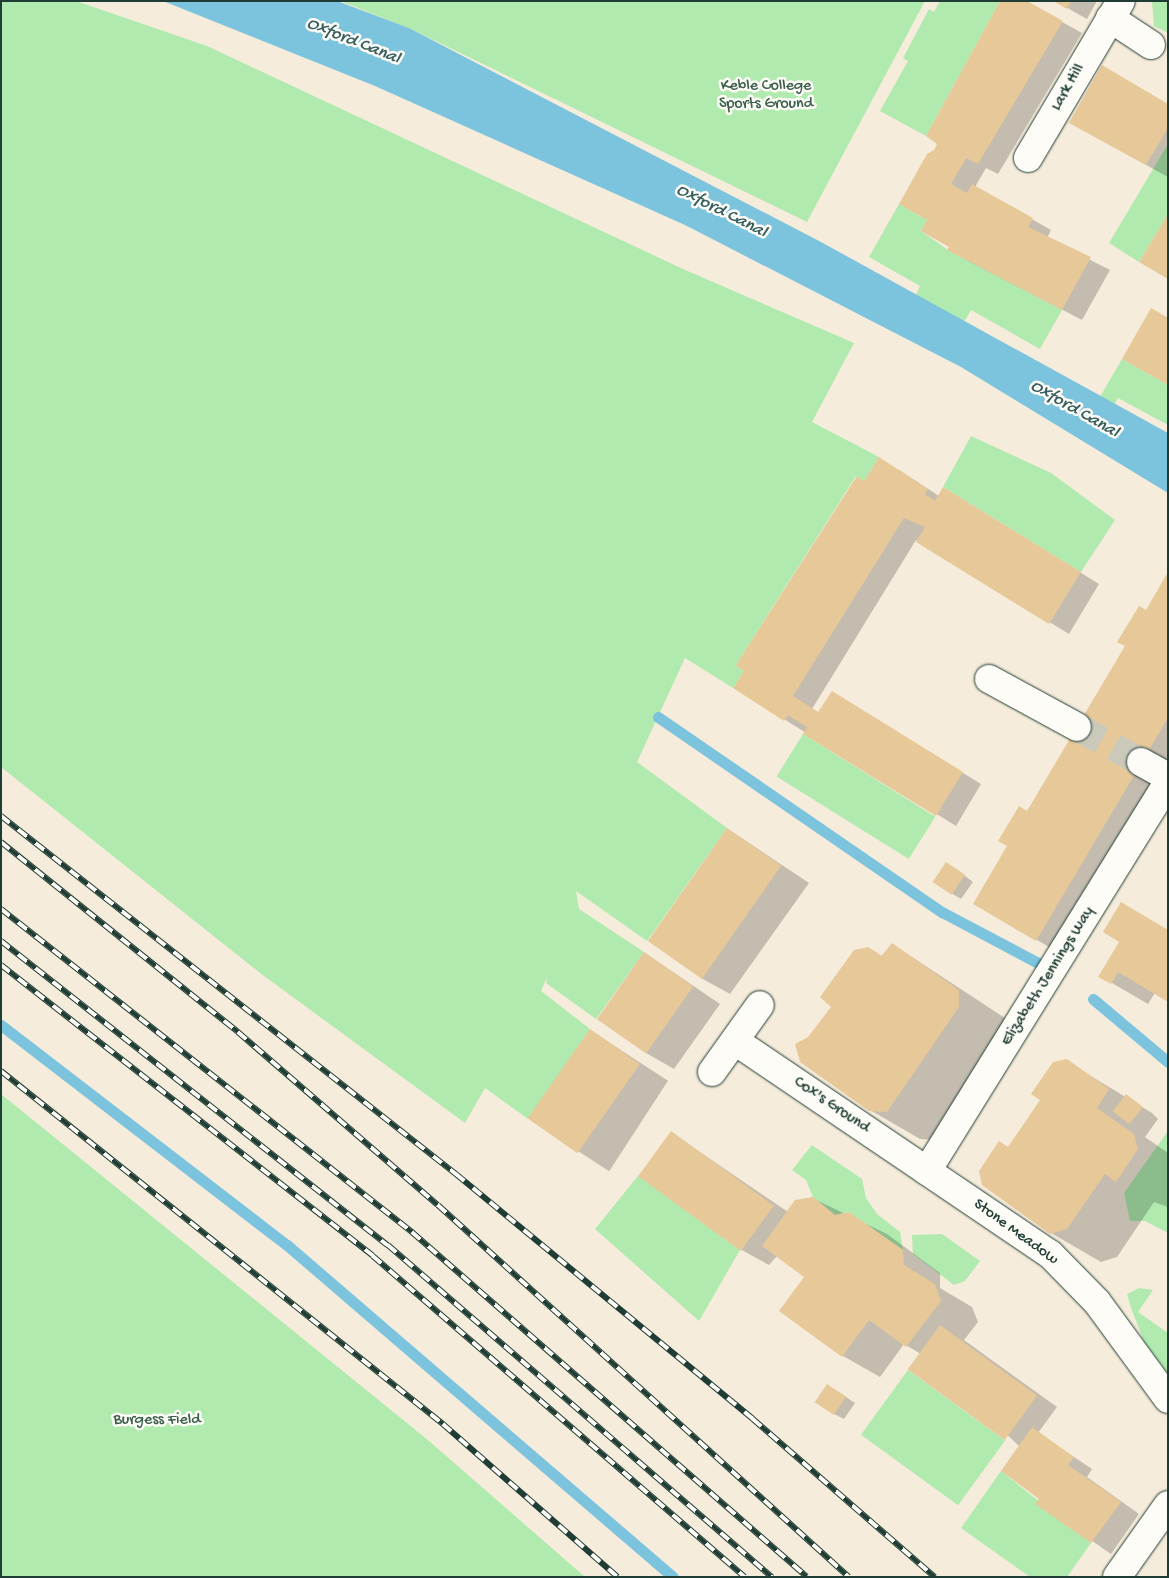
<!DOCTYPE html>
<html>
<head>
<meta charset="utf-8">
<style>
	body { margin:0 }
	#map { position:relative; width:1169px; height:1578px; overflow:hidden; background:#f6ecdb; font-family:"Gochi Hand",sans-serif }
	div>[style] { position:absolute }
	.green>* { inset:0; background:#b0eaaf; transform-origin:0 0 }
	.water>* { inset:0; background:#7cc3dd }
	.shadow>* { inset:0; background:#0003; transform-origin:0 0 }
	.stream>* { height:11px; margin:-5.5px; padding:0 5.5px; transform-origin:5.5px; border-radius:5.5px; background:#7cc3dd }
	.building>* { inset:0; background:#e6c899; transform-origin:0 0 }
	.street-tunnel>* { height:28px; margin-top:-14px; transform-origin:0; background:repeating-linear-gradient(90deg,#cbc9ba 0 28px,transparent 0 42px) }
	.roads { filter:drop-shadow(0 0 1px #1f3d34) drop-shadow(0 0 1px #1f3d34) }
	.street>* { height:28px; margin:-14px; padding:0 14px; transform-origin:14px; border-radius:14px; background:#fdfcf7 }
	.rail>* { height:5.5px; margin-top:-2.75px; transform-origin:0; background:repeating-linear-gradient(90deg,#fdfcf7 0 11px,#1f3d34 0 22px); box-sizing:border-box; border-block:1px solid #1f3d34 }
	span { translate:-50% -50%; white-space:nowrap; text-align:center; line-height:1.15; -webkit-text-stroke:5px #fdfcf7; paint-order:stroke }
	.park-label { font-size:16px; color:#3c604d }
	.street-label { font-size:16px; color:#1f3d34 }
	.water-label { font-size:18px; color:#365e5e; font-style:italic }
	.frame { position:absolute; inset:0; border:2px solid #1f3d34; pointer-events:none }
</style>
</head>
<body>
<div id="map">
	<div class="green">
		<div style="clip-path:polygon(1px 1px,76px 1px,207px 46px,683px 269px,854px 343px,812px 422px,879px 457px,864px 481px,856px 476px,739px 660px,736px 666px,744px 671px,733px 688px,685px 658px,637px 762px,727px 828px,647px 941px,576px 891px,579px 909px,644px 952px,596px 1019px,546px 983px,547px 977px,541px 991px,590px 1029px,528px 1119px,485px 1088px,465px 1123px,264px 976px,1px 767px)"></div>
		<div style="clip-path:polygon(340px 1px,925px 1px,807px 222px,409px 28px)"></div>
		<div style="clip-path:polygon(940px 1px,1000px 1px,926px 136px,880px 111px,908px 61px,903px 58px,929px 9px,934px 12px)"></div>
		<div style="clip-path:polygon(1152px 1px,1168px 1px,1168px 33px,1154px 26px)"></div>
		<div style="clip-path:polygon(1168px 144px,1168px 214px,1139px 262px,1109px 243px)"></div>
		<div style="clip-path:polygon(899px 204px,927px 220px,921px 231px,948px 250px,1062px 310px,1040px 349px,971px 310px,964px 322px,916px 295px,920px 286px,869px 257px)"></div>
		<div style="clip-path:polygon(1122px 359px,1168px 385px,1168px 425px,1118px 398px,1114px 405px,1100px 397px)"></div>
		<div style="clip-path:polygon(971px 436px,1051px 473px,1115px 520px,1081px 572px,943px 487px)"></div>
		<div style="left:803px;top:734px;width:156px;height:50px;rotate:32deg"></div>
		<div style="clip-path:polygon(1px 1094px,429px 1441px,585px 1577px,1px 1577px)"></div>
		<div style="clip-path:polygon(1168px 1131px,1168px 1233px,1145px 1221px,1130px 1221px,1124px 1193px)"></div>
		<div style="clip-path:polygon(812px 1145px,862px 1179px,866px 1198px,877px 1214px,900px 1232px,903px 1250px,849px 1212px,835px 1215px,813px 1197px,806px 1180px,792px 1170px)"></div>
		<div style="clip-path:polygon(638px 1176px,740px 1250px,699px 1321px,595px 1229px)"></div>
		<div style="clip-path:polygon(942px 1234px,980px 1261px,965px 1281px,954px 1285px,913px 1254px,912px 1235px)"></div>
		<div style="clip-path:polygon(1139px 1288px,1153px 1290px,1138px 1312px,1168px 1333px,1168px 1373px,1144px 1342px,1130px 1305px,1127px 1294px)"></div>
		<div style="left:908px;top:1370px;width:120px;height:80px;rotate:36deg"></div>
		<div style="clip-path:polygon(1001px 1471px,1091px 1543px,1067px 1577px,1030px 1577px,961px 1528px)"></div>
	</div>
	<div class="water">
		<div style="clip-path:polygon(163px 1px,337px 1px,409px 28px,821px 242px,1168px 433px,1168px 493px,961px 367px,685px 225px,375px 86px)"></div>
	</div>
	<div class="shadow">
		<div style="clip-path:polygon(1024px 1px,1082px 33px,998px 174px,986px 168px,975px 187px,1051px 230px,1047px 238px,1110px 270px,1082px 320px,968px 261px,929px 220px,935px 151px)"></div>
		<div style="clip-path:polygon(1055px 1px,1097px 1px,1087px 19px)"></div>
		<div style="clip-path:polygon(1168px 105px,1168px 177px,1070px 123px)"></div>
		<div style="clip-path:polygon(899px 470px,939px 496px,963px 500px,1099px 584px,1069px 634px,916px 540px,812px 709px,819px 713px,851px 704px,981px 784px,956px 826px,734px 688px,865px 482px)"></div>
		<div style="clip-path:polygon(1168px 575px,1168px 801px,1073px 961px,975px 904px)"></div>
		<div style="clip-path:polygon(728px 829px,809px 883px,730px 994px,701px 978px)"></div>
		<div style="clip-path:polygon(956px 869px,973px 882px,961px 899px,951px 893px)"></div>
		<div style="clip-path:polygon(1122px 904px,1155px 993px,1148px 1004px,1100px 976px,1121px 941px)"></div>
		<div style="clip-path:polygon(892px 944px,1008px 1020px,937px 1140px,920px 1139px,870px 1110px,809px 1038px)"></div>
		<div style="clip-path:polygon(645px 953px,720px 1004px,674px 1069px,646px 1053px)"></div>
		<div style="left:590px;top:1030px;width:93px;height:108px;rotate:33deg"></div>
		<div style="clip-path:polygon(1066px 1061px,1152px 1113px,1158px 1119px,1145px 1137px,1168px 1153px,1168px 1207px,1154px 1202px,1117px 1257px,1101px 1262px,1051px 1233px,1009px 1148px)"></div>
		<div style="clip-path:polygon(672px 1133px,788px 1212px,812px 1198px,887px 1234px,940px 1273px,940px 1288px,972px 1307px,978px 1322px,964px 1340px,1057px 1407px,1038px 1433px,1092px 1469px,1087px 1477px,1139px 1514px,1111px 1554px,1037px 1503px,1041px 1498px,1020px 1447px,921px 1354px,904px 1344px,880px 1377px,843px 1356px,806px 1277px,777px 1256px,769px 1265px,740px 1249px)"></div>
		<div style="clip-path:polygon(837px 1391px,855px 1403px,844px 1419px,834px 1414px)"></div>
	</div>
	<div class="stream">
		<div style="left:658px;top:717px;width:345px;rotate:34.5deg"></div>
		<div style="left:942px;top:912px;width:115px;rotate:27.9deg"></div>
		<div style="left:1093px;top:999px;width:98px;rotate:40deg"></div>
		<div style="left:1px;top:1025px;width:361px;rotate:37.6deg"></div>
		<div style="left:287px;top:1245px;width:509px;rotate:40.7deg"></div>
	</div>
	<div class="building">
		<div style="clip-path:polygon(1000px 1px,1027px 1px,1063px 21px,978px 164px,966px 158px,951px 184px,967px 193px,972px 184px,1033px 218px,1028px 227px,1091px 257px,1062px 310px,947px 250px,949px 247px,921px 231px,927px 220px,899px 204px,927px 154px,934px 150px,937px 144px,926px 136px)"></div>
		<div style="clip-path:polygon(1053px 1px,1071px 1px,1067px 9px)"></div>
		<div style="clip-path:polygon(1102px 65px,1168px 104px,1168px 128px,1146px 165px,1069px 123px)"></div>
		<div style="clip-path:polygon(1168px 214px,1168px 279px,1139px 262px)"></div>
		<div style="clip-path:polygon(1151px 308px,1168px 318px,1168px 385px,1122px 359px)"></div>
		<div style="clip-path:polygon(879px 457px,928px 489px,925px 494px,935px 501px,943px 487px,1081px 572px,1049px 624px,916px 542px,925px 527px,904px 518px,793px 696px,818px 712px,832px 691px,963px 772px,936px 816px,803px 734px,807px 727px,797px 721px,788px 715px,784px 721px,733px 688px,744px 671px,736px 666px,739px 660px,857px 476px,864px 481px)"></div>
		<div style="clip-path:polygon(1168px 572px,1168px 718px,1036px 941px,973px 904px,1007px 846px,998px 841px,1019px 806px,1027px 811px,1125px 646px,1117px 642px,1139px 606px,1146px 610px)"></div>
		<div style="left:727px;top:828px;width:66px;height:138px;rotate:35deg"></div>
		<div style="left:946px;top:862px;width:23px;height:24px;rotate:34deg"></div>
		<div style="clip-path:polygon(1121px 902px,1168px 930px,1168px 1002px,1118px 972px,1111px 984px,1098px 977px,1119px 942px,1103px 932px)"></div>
		<div style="clip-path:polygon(892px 943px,959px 990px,959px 1007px,887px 1112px,869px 1111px,800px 1062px,795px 1044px,808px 1037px,831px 1007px,820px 997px,854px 950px,868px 947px,882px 956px)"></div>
		<div style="left:644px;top:952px;width:60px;height:82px;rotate:35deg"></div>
		<div style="left:590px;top:1029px;width:61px;height:109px;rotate:35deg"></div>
		<div style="clip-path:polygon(1067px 1059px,1109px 1089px,1097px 1108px,1134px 1134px,1138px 1149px,1116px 1182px,1105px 1174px,1067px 1229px,1050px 1234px,982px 1185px,979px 1171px,999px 1141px,1008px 1147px,1040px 1100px,1031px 1094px,1053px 1062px)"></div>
		<div style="left:1126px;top:1094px;width:21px;height:22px;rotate:37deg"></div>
		<div style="left:671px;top:1131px;width:127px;height:56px;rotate:36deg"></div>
		<div style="clip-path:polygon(813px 1197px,835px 1215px,849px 1212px,903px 1250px,904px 1265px,935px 1284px,941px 1301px,906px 1347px,869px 1320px,842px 1357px,779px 1311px,804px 1277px,762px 1246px,795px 1200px)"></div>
		<div style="left:940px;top:1325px;width:120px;height:55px;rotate:36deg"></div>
		<div style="left:827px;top:1384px;width:23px;height:22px;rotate:34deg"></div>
		<div style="clip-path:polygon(1032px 1427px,1074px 1457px,1068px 1465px,1121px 1502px,1091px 1543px,1035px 1504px,1039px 1499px,1001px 1471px)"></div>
	</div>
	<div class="street-tunnel">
		<div style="left:1077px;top:727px;width:73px;rotate:28.7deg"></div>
	</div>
	<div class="roads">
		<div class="street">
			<div style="left:1110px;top:18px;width:49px;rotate:33.4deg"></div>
			<div style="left:1028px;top:158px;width:182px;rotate:-59.4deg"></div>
			<div style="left:989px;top:679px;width:100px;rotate:28.6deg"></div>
			<div style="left:1141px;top:762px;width:31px;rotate:29deg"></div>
			<div style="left:735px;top:1041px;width:380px;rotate:34.1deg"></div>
			<div style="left:1050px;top:1254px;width:67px;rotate:45.6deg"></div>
			<div style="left:1097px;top:1302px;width:120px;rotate:53.8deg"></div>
			<div style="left:712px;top:1072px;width:82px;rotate:-54.4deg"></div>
			<div style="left:927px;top:1171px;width:458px;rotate:-58.2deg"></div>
			<div style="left:1117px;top:1577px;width:88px;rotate:-54.7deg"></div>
		</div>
	</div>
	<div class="rail">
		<div style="left:1px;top:816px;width:579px;rotate:38.2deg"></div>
		<div style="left:456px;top:1174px;width:385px;rotate:39.5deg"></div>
		<div style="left:753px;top:1419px;width:241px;rotate:41deg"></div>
		<div style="left:1px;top:842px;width:304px;rotate:38.7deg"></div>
		<div style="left:238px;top:1032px;width:264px;rotate:40.9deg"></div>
		<div style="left:438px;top:1205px;width:554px;rotate:42.15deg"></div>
		<div style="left:1px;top:909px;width:523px;rotate:38.16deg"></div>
		<div style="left:412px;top:1232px;width:524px;rotate:41.13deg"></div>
		<div style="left:1px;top:941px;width:492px;rotate:38.2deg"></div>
		<div style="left:388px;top:1245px;width:508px;rotate:40.85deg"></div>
		<div style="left:1px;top:965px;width:472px;rotate:38deg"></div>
		<div style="left:373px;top:1256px;width:491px;rotate:40.8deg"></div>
		<div style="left:1px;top:1071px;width:566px;rotate:38.61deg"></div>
		<div style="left:443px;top:1424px;width:232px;rotate:41.2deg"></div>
	</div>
	<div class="park-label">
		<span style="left:766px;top:96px">Keble College<br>Sports Ground</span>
		<span style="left:157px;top:1421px">Burgess Field</span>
	</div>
	<div class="street-label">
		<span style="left:1069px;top:88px;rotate:-60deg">Lark Hill</span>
		<span style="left:1049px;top:977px;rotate:-58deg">Elizabeth Jennings Way</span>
		<span style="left:831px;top:1106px;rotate:34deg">Cox's Ground</span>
		<span style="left:1015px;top:1233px;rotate:36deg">Stone Meadow</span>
	</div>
	<div class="water-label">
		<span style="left:353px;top:42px;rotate:22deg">Oxford Canal</span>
		<span style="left:721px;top:212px;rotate:27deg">Oxford Canal</span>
		<span style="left:1074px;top:410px;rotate:30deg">Oxford Canal</span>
	</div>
	<div class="frame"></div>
</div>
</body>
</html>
